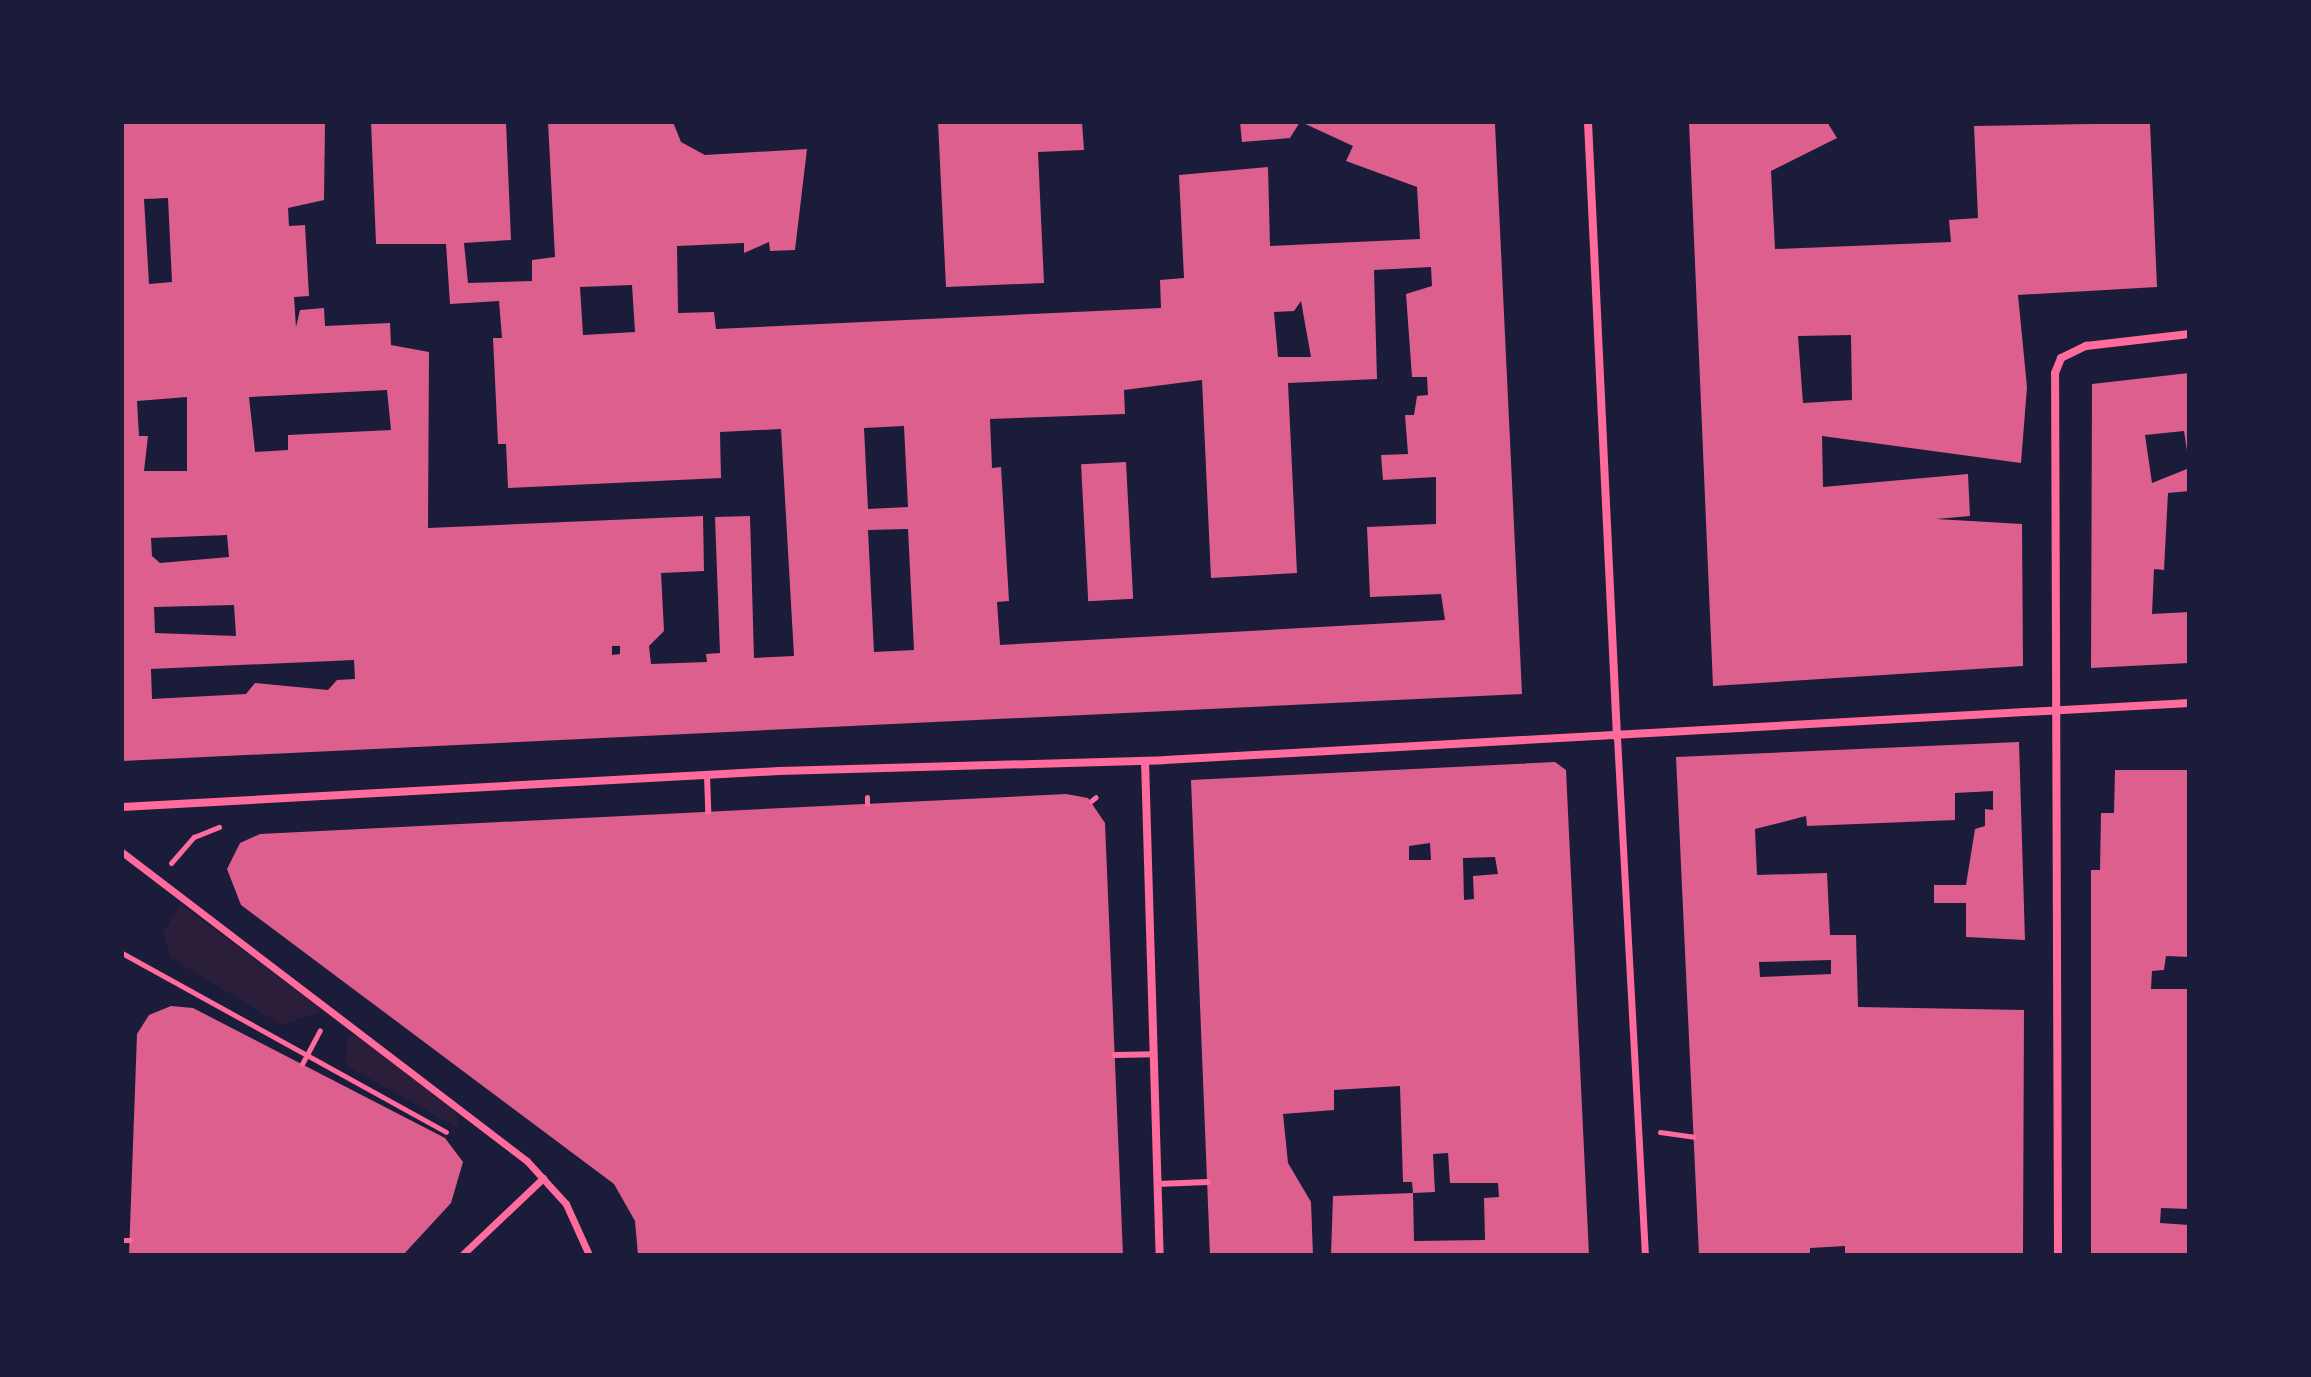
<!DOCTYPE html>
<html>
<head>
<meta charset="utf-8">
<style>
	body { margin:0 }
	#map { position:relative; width:2311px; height:1377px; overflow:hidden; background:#1b1b3a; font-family:Bitter,serif }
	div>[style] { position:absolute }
	.green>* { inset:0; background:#2a1e3b }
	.building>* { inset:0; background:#dd5f8e; transform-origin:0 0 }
	.path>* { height:5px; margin:-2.5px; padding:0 2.5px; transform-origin:2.5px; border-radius:2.5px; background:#ff6b9d }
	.service>* { height:6px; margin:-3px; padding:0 3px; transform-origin:3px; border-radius:3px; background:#ff6b9d }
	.pedestrian>* { height:7px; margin:-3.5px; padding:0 3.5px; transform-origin:3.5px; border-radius:3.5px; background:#ff6b9d }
	.minor>* { height:8px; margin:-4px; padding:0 4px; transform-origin:4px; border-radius:4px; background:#ff6b9d }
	span { translate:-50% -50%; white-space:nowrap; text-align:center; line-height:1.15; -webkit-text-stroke:8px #1b1b3a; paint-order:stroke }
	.frame { position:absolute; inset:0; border:124px solid #1b1b3a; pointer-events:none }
</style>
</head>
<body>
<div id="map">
	<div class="green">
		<div style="clip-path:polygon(180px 904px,318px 1006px,320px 1012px,282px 1025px,171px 958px,163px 934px)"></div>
		<div style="clip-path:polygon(357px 1034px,457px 1112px,458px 1128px,346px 1065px,347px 1037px)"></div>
	</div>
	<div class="building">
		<div style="clip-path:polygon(evenodd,122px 122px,325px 122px,324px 200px,288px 208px,289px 226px,305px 225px,309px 296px,294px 297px,296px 327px,300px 310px,324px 308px,325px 326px,390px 323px,391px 345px,429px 352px,428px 528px,703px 516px,704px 571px,661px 573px,664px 631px,649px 646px,651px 664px,707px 662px,706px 654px,720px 653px,715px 517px,750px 516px,754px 658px,794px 656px,781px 429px,720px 432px,721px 478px,508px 488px,506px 444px,498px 444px,493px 338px,502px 338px,499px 301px,450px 304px,446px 244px,376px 244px,371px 122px,506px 122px,511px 240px,464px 243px,468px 283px,532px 281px,532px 260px,555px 257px,548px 122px,673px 122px,681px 142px,705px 155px,807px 149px,795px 250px,770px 251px,769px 242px,744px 253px,744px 243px,677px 246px,678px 313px,714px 312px,716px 329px,1161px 308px,1160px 280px,1184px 278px,1179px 175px,1268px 167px,1270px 246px,1420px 239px,1417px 187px,1346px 161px,1353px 146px,1301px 122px,1495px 124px,1522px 694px,122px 761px,122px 122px,168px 198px,172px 282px,149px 284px,144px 199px,168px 198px,122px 122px,1431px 267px,1432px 286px,1406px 294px,1412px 377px,1427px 377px,1428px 395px,1417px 396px,1414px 415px,1405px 415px,1408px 454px,1381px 455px,1383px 480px,1436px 477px,1436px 524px,1367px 527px,1370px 597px,1441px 594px,1445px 620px,1000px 645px,997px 602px,1009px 601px,1001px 467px,992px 468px,990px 419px,1125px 414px,1124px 390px,1202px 380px,1211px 578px,1297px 573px,1288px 383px,1377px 379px,1374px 270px,1431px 267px,122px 122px,632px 285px,635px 332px,583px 335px,580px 287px,632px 285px,122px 122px,1301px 301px,1311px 357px,1278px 357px,1274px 312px,1294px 311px,1301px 301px,122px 122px,387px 390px,391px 430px,288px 435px,288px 450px,255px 452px,249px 397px,387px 390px,122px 122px,187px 397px,187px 471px,144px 471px,148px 436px,139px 436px,137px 401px,187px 397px,122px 122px,904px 426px,908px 507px,868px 509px,864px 428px,904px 426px,122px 122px,908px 529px,914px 650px,874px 652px,868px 530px,908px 529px,122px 122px,227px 535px,229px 557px,160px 563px,152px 556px,151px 538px,227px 535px,122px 122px,234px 605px,236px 636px,155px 633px,154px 607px,234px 605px,122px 122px,612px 646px,620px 646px,620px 654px,612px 655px,612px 646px,122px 122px,354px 660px,355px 679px,337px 680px,328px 690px,255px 683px,246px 694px,152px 699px,151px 669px,354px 660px)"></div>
		<div style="clip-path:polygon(938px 122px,1082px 122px,1084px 150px,1038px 152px,1044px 283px,946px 287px)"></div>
		<div style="clip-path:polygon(1240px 122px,1300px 122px,1290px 138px,1242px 142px)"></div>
		<div style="clip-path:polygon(evenodd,1689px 122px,1827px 122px,1837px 138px,1771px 171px,1775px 249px,1951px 242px,1949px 220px,1978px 218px,1974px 126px,2150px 123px,2157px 287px,2018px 295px,2027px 387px,2021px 463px,1822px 436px,1823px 487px,1968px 474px,1970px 516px,1936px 519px,2022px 524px,2023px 666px,1713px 686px,1689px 122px,1851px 335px,1852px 400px,1803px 403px,1798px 336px,1851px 335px)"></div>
		<div style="clip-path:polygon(2189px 373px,2189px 464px,2184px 431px,2145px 435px,2152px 483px,2187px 469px,2189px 491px,2168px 493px,2164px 570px,2154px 569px,2152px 614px,2189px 612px,2189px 663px,2091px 668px,2092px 384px)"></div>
		<div style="left:1126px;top:462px;width:137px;height:45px;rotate:87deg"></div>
		<div style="clip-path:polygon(evenodd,2019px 742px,2025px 940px,1966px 937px,1966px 903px,1934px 903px,1934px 885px,1966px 885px,1975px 829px,1985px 826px,1985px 809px,1993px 810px,1993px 791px,1955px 793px,1955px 820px,1807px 826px,1806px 816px,1755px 829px,1757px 875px,1827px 873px,1830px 935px,1856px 935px,1858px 1007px,2024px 1010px,2023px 1255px,1845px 1255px,1845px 1246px,1810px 1248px,1810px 1255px,1699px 1255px,1676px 757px,2019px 742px,1831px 960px,1831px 974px,1760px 977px,1759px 962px,1831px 960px)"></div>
		<div style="clip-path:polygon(evenodd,1555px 762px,1566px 770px,1589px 1255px,1331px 1255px,1333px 1196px,1413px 1193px,1412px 1182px,1403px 1182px,1400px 1086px,1334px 1090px,1334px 1110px,1283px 1114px,1288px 1163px,1311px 1202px,1313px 1255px,1210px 1255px,1191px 780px,1555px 762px,1430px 843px,1431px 860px,1409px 860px,1409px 846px,1430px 843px,1555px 762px,1495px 857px,1498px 874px,1473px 876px,1474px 899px,1464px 900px,1463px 858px,1495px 857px,1555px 762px,1448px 1153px,1450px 1183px,1498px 1183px,1499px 1197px,1484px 1198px,1485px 1240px,1414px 1241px,1413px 1193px,1435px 1192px,1433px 1154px,1448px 1153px)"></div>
		<div style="clip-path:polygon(2115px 770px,2189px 770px,2189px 957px,2166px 956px,2164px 970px,2152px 971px,2151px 989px,2189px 989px,2189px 1209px,2161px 1208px,2160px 1223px,2189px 1225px,2189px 1255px,2091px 1255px,2091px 870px,2100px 870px,2101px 813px,2114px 813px)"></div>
		<div style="clip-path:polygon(1066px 794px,1088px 798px,1105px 823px,1123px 1255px,638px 1255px,635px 1221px,614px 1184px,241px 905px,227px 869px,240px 843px,260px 834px)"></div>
		<div style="clip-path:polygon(171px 1006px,193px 1008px,445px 1138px,463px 1162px,451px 1203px,403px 1255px,129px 1255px,137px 1034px,149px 1015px)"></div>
	</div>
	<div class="path">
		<div style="left:867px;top:797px;width:7px;rotate:90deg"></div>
		<div style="left:1091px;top:801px;width:6px;rotate:-39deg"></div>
		<div style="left:171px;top:863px;width:35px;rotate:-49deg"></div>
		<div style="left:194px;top:837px;width:27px;rotate:-22deg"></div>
		<div style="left:122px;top:953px;width:370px;rotate:28.9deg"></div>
		<div style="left:302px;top:1064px;width:38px;rotate:-62deg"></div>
		<div style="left:1660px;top:1132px;width:34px;rotate:8deg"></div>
		<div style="left:122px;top:1240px;width:8px"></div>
	</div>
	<div class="service">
		<div style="left:707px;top:775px;width:37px;rotate:88deg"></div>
		<div style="left:1115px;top:1055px;width:39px;rotate:-1deg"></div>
		<div style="left:1157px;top:1184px;width:51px;rotate:-2.2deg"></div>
	</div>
	<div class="pedestrian">
		<div style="left:1617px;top:737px;width:519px;rotate:86.91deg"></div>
		<div style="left:122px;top:852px;width:509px;rotate:37.34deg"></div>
		<div style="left:527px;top:1161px;width:58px;rotate:47.8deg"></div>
		<div style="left:566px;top:1204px;width:56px;rotate:65.7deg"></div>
		<div style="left:462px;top:1255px;width:112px;rotate:-43.5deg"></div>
	</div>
	<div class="minor">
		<div style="left:1588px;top:122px;width:616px;rotate:87.3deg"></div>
		<div style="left:1145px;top:761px;width:494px;rotate:88.3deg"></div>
		<div style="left:122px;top:807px;width:658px;rotate:-3.14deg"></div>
		<div style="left:779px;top:771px;width:386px;rotate:-1.6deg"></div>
		<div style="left:1165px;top:760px;width:1026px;rotate:-3.19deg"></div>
		<div style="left:2058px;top:1255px;width:882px;rotate:-90.19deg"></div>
		<div style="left:2055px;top:373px;width:16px;rotate:-68deg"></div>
		<div style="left:2061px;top:358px;width:28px;rotate:-26deg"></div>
		<div style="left:2086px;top:346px;width:104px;rotate:-6.6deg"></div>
	</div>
	<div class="frame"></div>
</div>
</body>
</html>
